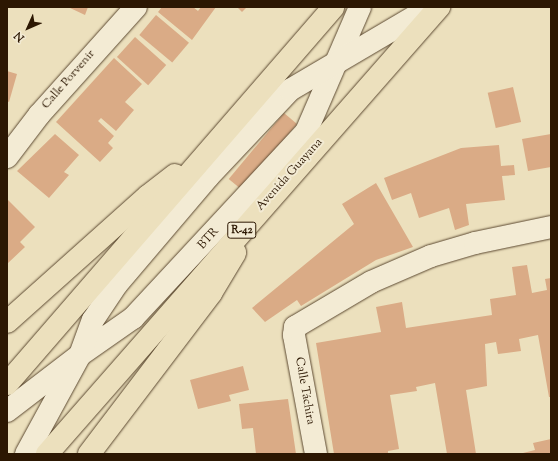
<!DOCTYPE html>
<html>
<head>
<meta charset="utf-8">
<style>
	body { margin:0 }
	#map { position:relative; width:558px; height:461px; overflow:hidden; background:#ece0bd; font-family:"Sorts Mill Goudy",serif }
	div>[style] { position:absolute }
	.building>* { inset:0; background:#daab86; transform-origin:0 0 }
	.roads { filter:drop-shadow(0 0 1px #5c4931) drop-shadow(0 0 1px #5c4931) }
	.minor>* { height:22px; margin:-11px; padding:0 11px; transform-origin:11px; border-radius:11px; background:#f3ebd4 }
	.major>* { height:22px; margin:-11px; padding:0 11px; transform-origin:11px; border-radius:11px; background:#ece0bd }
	span { translate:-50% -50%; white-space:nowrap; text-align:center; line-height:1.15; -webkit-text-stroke:4px #f3ebd4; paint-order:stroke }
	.shield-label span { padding:1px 3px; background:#f3ebd4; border:1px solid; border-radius:3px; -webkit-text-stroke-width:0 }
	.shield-label { font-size:11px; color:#2c1702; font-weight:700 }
	.street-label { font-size:12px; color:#2c1702 }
	.frame { position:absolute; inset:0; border:8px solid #2c1702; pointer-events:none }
	.north { position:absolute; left:8px; top:8px; width:40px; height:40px; -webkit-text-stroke:3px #f3ebd4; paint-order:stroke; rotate:225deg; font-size:11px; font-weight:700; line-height:16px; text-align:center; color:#2c1702 }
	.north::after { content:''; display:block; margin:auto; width:14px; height:18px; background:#2c1702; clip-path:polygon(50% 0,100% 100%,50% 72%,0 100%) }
</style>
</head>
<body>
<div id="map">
	<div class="building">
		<div style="clip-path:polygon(68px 7px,88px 7px,85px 15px)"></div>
		<div style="clip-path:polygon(162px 7px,193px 7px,198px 11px,201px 7px,216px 7px,192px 40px,158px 12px)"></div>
		<div style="clip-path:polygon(237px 7px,247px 7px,242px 12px)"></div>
		<div style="left:156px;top:15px;width:43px;height:26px;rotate:40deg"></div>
		<div style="left:135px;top:37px;width:42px;height:27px;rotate:42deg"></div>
		<div style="clip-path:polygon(114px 58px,142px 84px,125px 102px,134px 110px,116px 131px,101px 118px,98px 121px,114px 136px,108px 143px,113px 148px,100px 162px,56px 122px)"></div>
		<div style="clip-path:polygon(7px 71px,17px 74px,9px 102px,7px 101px)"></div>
		<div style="left:513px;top:87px;width:36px;height:26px;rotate:77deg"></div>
		<div style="left:284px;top:113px;width:17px;height:86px;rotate:40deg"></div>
		<div style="clip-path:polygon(55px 134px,79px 155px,64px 172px,69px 175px,49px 198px,17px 171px)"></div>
		<div style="clip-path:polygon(551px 134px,551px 167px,528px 171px,522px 139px)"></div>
		<div style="clip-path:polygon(499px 145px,501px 166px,514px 165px,515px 175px,502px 176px,505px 200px,466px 204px,469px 225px,455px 230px,449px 208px,419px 218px,411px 193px,392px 200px,384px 178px,461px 148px)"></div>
		<div style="clip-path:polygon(376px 183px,413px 247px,376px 260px,301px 306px,297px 300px,265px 322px,252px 308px,354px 224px,342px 204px)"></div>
		<div style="clip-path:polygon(7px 199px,35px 227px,20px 242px,25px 247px,7px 264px)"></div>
		<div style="clip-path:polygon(527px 265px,532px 293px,547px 290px,545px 279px,551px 278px,551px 397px,549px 397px,538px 335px,519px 339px,521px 351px,498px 354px,496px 342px,485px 344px,487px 386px,466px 390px,476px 454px,447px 454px,435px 383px,416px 387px,417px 391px,390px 395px,399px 449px,388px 451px,388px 454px,334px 454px,316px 343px,381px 332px,376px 307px,402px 302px,406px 328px,492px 315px,490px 299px,516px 295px,512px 267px)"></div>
		<div style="clip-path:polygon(243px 366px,249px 390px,229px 395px,231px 401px,198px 409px,190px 380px)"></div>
		<div style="clip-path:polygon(288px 399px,296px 454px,256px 454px,253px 428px,242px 429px,239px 404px)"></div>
		<div style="clip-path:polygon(551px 439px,551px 454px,519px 454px,535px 450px,533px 443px)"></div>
	</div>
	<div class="roads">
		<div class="minor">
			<div style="left:7px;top:157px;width:53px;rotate:-52.7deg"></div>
			<div style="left:39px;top:115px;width:145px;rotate:-48.1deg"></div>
			<div style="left:7px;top:411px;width:92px;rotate:-37.5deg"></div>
			<div style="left:80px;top:355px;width:65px;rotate:-34.9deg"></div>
			<div style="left:133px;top:318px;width:254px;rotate:-47.1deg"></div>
			<div style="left:306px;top:132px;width:136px;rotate:-66.6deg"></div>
			<div style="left:26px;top:454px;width:113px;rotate:-61.4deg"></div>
			<div style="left:80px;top:355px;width:37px;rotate:-70deg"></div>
			<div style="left:93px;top:320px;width:43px;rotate:-56.3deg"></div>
			<div style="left:117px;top:284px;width:140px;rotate:-49.6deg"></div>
			<div style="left:208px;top:177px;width:120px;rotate:-46.7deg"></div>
			<div style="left:290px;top:90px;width:164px;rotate:-30.5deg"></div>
			<div style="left:316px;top:454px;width:121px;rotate:-100.5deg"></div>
			<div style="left:294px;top:335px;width:8px;rotate:-83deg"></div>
			<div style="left:295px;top:327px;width:88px;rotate:-30.6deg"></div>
			<div style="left:371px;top:282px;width:65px;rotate:-23.4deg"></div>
			<div style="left:431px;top:256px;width:46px;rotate:-16.5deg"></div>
			<div style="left:475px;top:243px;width:78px;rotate:-11.9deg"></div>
		</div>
		<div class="major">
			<div style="left:7px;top:322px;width:189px;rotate:-41.8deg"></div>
			<div style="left:148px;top:196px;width:34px;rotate:-38deg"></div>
			<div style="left:7px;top:384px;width:498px;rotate:-49.1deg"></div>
			<div style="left:47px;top:454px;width:595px;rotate:-48.75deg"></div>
			<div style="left:89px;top:454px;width:202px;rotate:-52.8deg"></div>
			<div style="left:211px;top:293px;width:47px;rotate:-59deg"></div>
		</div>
	</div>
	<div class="shield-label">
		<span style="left:242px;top:230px">R-42</span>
	</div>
	<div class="street-label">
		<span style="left:69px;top:80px;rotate:-49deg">Calle Porvenir</span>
		<span style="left:290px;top:175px;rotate:-48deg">Avenida Guayana</span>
		<span style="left:209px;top:239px;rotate:-48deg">BTR</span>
		<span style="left:304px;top:391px;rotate:80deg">Calle Táchira</span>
	</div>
	<div class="frame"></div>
	<div class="north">N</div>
</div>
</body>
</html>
